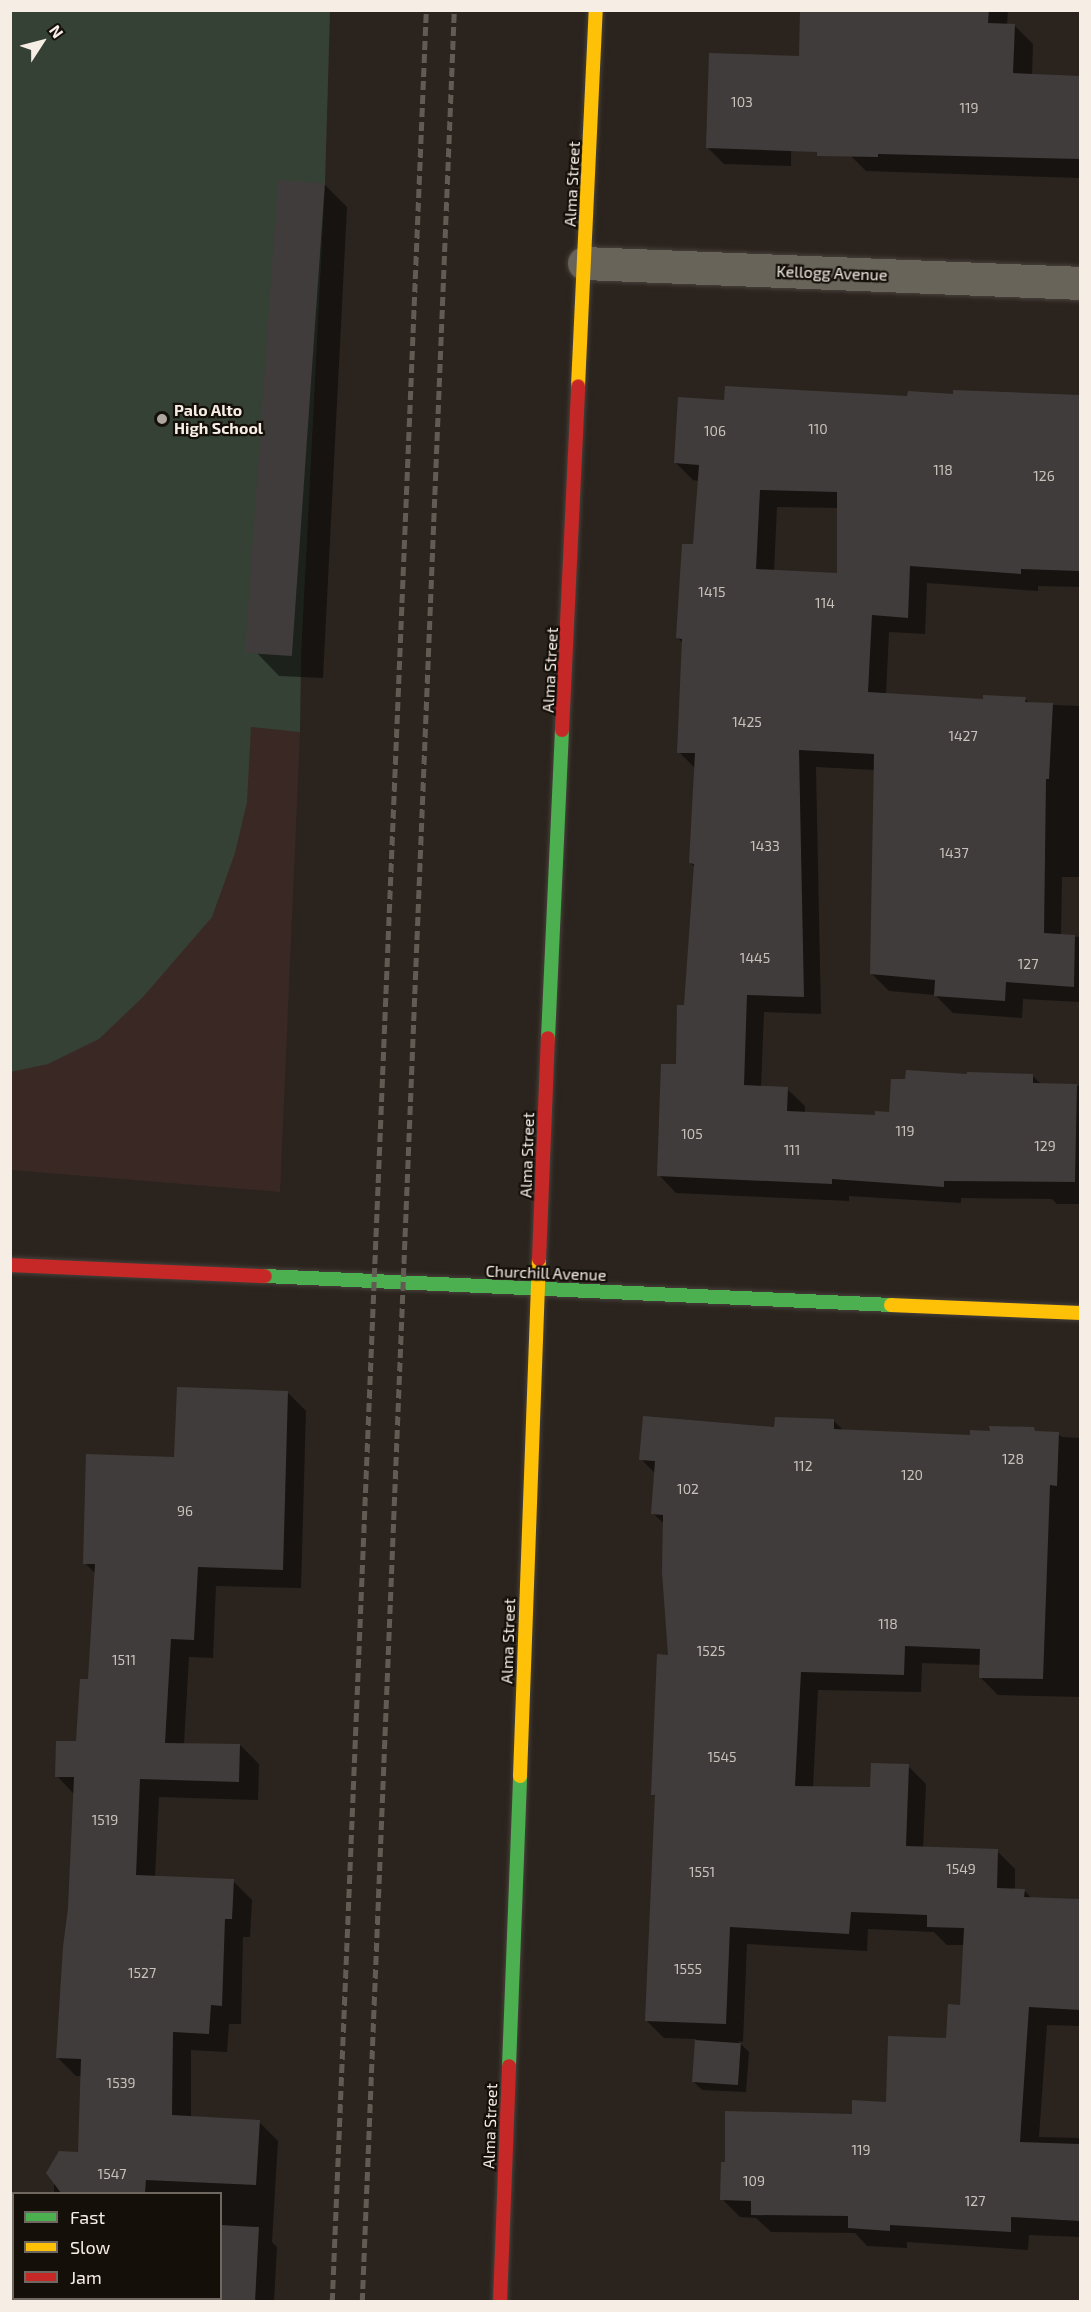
<!DOCTYPE html>
<html>
<head>
<meta charset="utf-8">
<style>
	body { margin:0 }
	#map { position:relative; width:1091px; height:2312px; overflow:hidden; background:#2b241e; font-family:"Exo 2",sans-serif }
	div>[style] { position:absolute }
	.education>* { inset:0; background:#3a2825 }
	.green>* { inset:0; background:#354134 }
	.shadow>* { inset:0; background:#0007 }
	.building>* { inset:0; background:#413c3c; transform-origin:0 0 }
	.roads { filter:drop-shadow(0 0 2px #47403b) drop-shadow(0 0 2px #47403b) }
	.street>* { height:33px; margin:-16.5px; padding:0 16.5px; transform-origin:16.5px; border-radius:16.5px; background:#69645a }
	.fast>* { height:14px; margin:-7px; padding:0 7px; transform-origin:7px; border-radius:7px; background:#4caf50 }
	.slow>* { height:14px; margin:-7px; padding:0 7px; transform-origin:7px; border-radius:7px; background:#ffc107 }
	.jam>* { height:14px; margin:-7px; padding:0 7px; transform-origin:7px; border-radius:7px; background:#c62828 }
	.rail>* { height:4.5px; margin-top:-2.25px; transform-origin:0; background:repeating-linear-gradient(90deg,#615b54 0 9px,transparent 0 13.5px) }
	.dots>* { width:16px; height:16px; translate:-50% -50%; box-sizing:border-box; border:3px solid #140f09; border-radius:50% }
	span { translate:-50% -50%; white-space:nowrap; text-align:center; line-height:1.15; -webkit-text-stroke:4.5px #140f09; paint-order:stroke }
	.number-label { font-size:14px; color:#c9c1bb }
	.number-label span { -webkit-text-stroke-width:0 }
	.street-label { font-size:16px; color:#f6ede5 }
	.poi-label { font-size:16px; color:#f6ede5; font-weight:700 }
	.left { translate:0 -50%; text-align:left }
	.frame { position:absolute; inset:0; border:12px solid #f6ede5; pointer-events:none }
	.legend { position:absolute; left:12px; top:2192px; width:210px; height:108px; box-sizing:border-box; background:#140f09; border:2px solid #6e6861; margin:0; padding:8px 10px; list-style:none; font-size:18px; color:#f6ede5 }
	.legend li { display:flex; align-items:center; gap:12px; height:30px }
	.legend b { width:30px; border:2px solid #6e6861 }
	.north { position:absolute; left:12px; top:12px; width:60px; height:60px; -webkit-text-stroke:4px #140f09; paint-order:stroke; rotate:54deg; font-size:16px; font-weight:700; line-height:24px; text-align:center; color:#f6ede5 }
	.north::after { content:''; display:block; margin:auto; width:21px; height:27px; background:#f6ede5; clip-path:polygon(50% 0,100% 100%,50% 72%,0 100%) }
</style>
</head>
<body>
<div id="map">
	<div class="education">
		<div style="clip-path:polygon(10px 11px,330px 11px,325px 183px,301px 656px,300px 732px,280px 1192px,11px 1170px)"></div>
	</div>
	<div class="green">
		<div style="clip-path:polygon(11px 11px,330px 11px,325px 183px,301px 656px,300px 732px,251px 727px,247px 802px,235px 853px,212px 917px,143px 997px,99px 1039px,48px 1064px,11px 1072px)"></div>
	</div>
	<div class="shadow">
		<div style="clip-path:polygon(852px 10px,1008px 10px,1007px 25px,1014px 25px,1033px 44px,1032px 75px,1080px 77px,1080px 178px,866px 171px,847px 152px)"></div>
		<div style="clip-path:polygon(792px 73px,791px 166px,724px 164px,708px 148px)"></div>
		<div style="clip-path:polygon(324px 184px,347px 207px,323px 678px,279px 676px,256px 652px)"></div>
		<div style="clip-path:polygon(evenodd,955px 392px,1080px 396px,1080px 587px,1038px 586px,1038px 591px,927px 583px,925px 634px,889px 632px,886px 695px,984px 701px,1025px 699px,1030px 704px,1080px 706px,1080px 877px,1062px 877px,1061px 936px,1080px 937px,1080px 1002px,1023px 999px,1022px 1018px,953px 1013px,935px 995px,889px 991px,871px 973px,875px 770px,816px 767px,821px 1014px,764px 1012px,761px 1088px,787px 1089px,805px 1106px,805px 1113px,876px 1117px,890px 1113px,968px 1076px,1032px 1075px,1042px 1085px,1080px 1086px,1080px 1204px,1057px 1204px,1052px 1199px,961px 1198px,961px 1203px,849px 1196px,849px 1201px,676px 1193px,659px 1175px,685px 1007px,696px 868px,690px 863px,696px 769px,679px 752px,683px 643px,678px 638px,694px 546px,699px 481px,693px 480px,676px 463px,726px 402px,955px 396px,955px 392px,777px 507px,839px 508px,838px 575px,774px 572px,777px 507px)"></div>
		<div style="clip-path:polygon(287px 1392px,306px 1411px,301px 1588px,216px 1586px,213px 1658px,189px 1657px,184px 1744px,240px 1745px,259px 1764px,258px 1800px,159px 1797px,155px 1877px,233px 1881px,252px 1900px,250px 1937px,243px 1937px,241px 2024px,229px 2024px,227px 2052px,191px 2050px,191px 2117px,259px 2122px,278px 2141px,272px 2242px,277px 2247px,274px 2302px,78px 2302px,78px 2298px,220px 2298px,220px 2194px,54px 2194px,54px 2182px,80px 2153px,82px 2076px,76px 2076px,57px 2057px,70px 1908px,75px 1795px,57px 1776px,77px 1743px,90px 1681px,96px 1574px,85px 1563px,176px 1459px)"></div>
		<div style="clip-path:polygon(834px 1421px,844px 1431px,971px 1437px,991px 1432px,1033px 1429px,1037px 1433px,1058px 1434px,1062px 1437px,1080px 1438px,1080px 1697px,998px 1695px,980px 1677px,981px 1665px,922px 1663px,921px 1692px,818px 1690px,813px 1787px,871px 1789px,908px 1766px,926px 1784px,923px 1848px,997px 1851px,1015px 1869px,1015px 1890px,1024px 1890px,1032px 1899px,1080px 1900px,1080px 2026px,1047px 2025px,1039px 2137px,1080px 2138px,1080px 2237px,1029px 2235px,1028px 2250px,907px 2242px,907px 2248px,867px 2246px,855px 2233px,771px 2232px,756px 2218px,740px 2217px,722px 2199px,853px 2116px,887px 2103px,947px 2040px,961px 2007px,964px 1945px,947px 1945px,934px 1932px,868px 1929px,867px 1951px,747px 1944px,743px 2042px,738px 2041px,749px 2052px,746px 2092px,702px 2090px,694px 2082px,696px 2039px,664px 2038px,646px 2020px,656px 1798px,653px 1794px,669px 1656px,665px 1525px,653px 1513px,656px 1474px,641px 1459px,776px 1428px)"></div>
		<div style="clip-path:polygon(1080px 1739px,1080px 1782px,1079px 1781px)"></div>
	</div>
	<div class="building">
		<div style="clip-path:polygon(800px 10px,989px 10px,988px 23px,1015px 24px,1013px 73px,1080px 76px,1080px 159px,878px 154px,878px 157px,817px 156px,817px 152px,706px 148px,709px 53px,799px 56px)"></div>
		<div style="left:278px;top:180px;width:47px;height:474px;rotate:4deg"></div>
		<div style="clip-path:polygon(evenodd,725px 386px,907px 396px,908px 391px,953px 394px,953px 390px,1080px 395px,1079px 571px,1021px 569px,1021px 574px,910px 566px,908px 618px,872px 615px,868px 692px,983px 699px,983px 695px,1026px 697px,1025px 702px,1053px 703px,1049px 779px,1046px 779px,1044px 933px,1075px 935px,1074px 987px,1006px 982px,1005px 1001px,934px 996px,935px 980px,870px 974px,874px 754px,799px 750px,804px 997px,747px 995px,744px 1085px,788px 1087px,787px 1111px,875px 1115px,875px 1111px,889px 1112px,891px 1079px,905px 1079px,906px 1070px,967px 1074px,967px 1072px,1033px 1074px,1033px 1083px,1077px 1084px,1075px 1182px,944px 1181px,944px 1187px,832px 1179px,832px 1184px,657px 1176px,661px 1064px,676px 1064px,677px 1005px,684px 1005px,694px 864px,689px 863px,695px 753px,677px 753px,682px 639px,676px 638px,682px 544px,693px 544px,699px 465px,674px 463px,678px 397px,724px 400px,725px 386px,760px 490px,837px 492px,837px 573px,756px 569px,760px 490px)"></div>
		<div style="clip-path:polygon(177px 1387px,288px 1391px,283px 1570px,198px 1567px,194px 1640px,171px 1639px,165px 1743px,240px 1744px,239px 1782px,140px 1779px,136px 1875px,234px 1879px,232px 1919px,225px 1919px,222px 2006px,211px 2005px,209px 2034px,173px 2032px,172px 2115px,260px 2120px,256px 2185px,146px 2180px,145px 2193px,61px 2193px,46px 2173px,59px 2151px,78px 2152px,81px 2059px,56px 2058px,63px 1947px,68px 1908px,74px 1777px,55px 1777px,56px 1741px,76px 1741px,80px 1679px,88px 1679px,95px 1564px,83px 1564px,86px 1454px,174px 1457px)"></div>
		<div style="clip-path:polygon(643px 1416px,774px 1427px,775px 1417px,834px 1419px,834px 1429px,970px 1435px,970px 1430px,990px 1431px,989px 1426px,1034px 1427px,1035px 1431px,1059px 1432px,1057px 1486px,1050px 1485px,1043px 1679px,979px 1678px,980px 1649px,905px 1646px,904px 1675px,801px 1672px,795px 1786px,870px 1787px,871px 1763px,909px 1764px,906px 1846px,998px 1849px,997px 1888px,1025px 1889px,1024px 1897px,1080px 1899px,1080px 2010px,1029px 2007px,1020px 2142px,1080px 2144px,1080px 2221px,1011px 2217px,1011px 2232px,890px 2225px,890px 2231px,848px 2228px,848px 2216px,751px 2215px,751px 2201px,720px 2200px,721px 2162px,725px 2162px,725px 2111px,852px 2114px,852px 2100px,886px 2102px,888px 2036px,946px 2038px,948px 2004px,960px 2005px,964px 1928px,927px 1927px,927px 1915px,851px 1912px,849px 1934px,730px 1927px,726px 2024px,645px 2021px,655px 1795px,651px 1795px,657px 1654px,668px 1655px,662px 1572px,663px 1515px,651px 1514px,655px 1461px,639px 1460px)"></div>
		<div style="left:695px;top:2040px;width:46px;height:42px;rotate:4deg"></div>
		<div style="left:220px;top:2225px;width:39px;height:76px;rotate:3deg"></div>
	</div>
	<div class="roads">
		<div class="street">
			<div style="left:584px;top:263px;width:496px;rotate:2.3deg"></div>
		</div>
		<div class="fast">
			<div style="left:548px;top:1038px;width:308px;rotate:-87.4deg"></div>
			<div style="left:265px;top:1276px;width:627px;rotate:2.65deg"></div>
			<div style="left:509px;top:2066px;width:290px;rotate:-87.8deg"></div>
		</div>
		<div class="slow">
			<div style="left:578px;top:386px;width:376px;rotate:-87.3deg"></div>
			<div style="left:891px;top:1305px;width:189px;rotate:2.4deg"></div>
			<div style="left:520px;top:1776px;width:517px;rotate:-87.9deg"></div>
		</div>
		<div class="jam">
			<div style="left:562px;top:730px;width:344px;rotate:-87.3deg"></div>
			<div style="left:539px;top:1259px;width:221px;rotate:-87.7deg"></div>
			<div style="left:10px;top:1265px;width:255px;rotate:2.5deg"></div>
			<div style="left:500px;top:2302px;width:236px;rotate:-87.8deg"></div>
		</div>
	</div>
	<div class="rail">
		<div style="left:332px;top:2302px;width:2294px;rotate:-87.65deg"></div>
		<div style="left:362px;top:2302px;width:2294px;rotate:-87.7deg"></div>
	</div>
	<div class="dots">
		<div style="left:162px;top:419px;background:#afa79f"></div>
	</div>
	<div class="number-label">
		<span style="left:742px;top:102px">103</span>
		<span style="left:969px;top:108px">119</span>
		<span style="left:818px;top:429px">110</span>
		<span style="left:715px;top:431px">106</span>
		<span style="left:943px;top:470px">118</span>
		<span style="left:1044px;top:476px">126</span>
		<span style="left:712px;top:592px">1415</span>
		<span style="left:825px;top:603px">114</span>
		<span style="left:747px;top:722px">1425</span>
		<span style="left:963px;top:736px">1427</span>
		<span style="left:765px;top:846px">1433</span>
		<span style="left:954px;top:853px">1437</span>
		<span style="left:755px;top:958px">1445</span>
		<span style="left:1028px;top:964px">127</span>
		<span style="left:905px;top:1131px">119</span>
		<span style="left:692px;top:1134px">105</span>
		<span style="left:1045px;top:1146px">129</span>
		<span style="left:792px;top:1150px">111</span>
		<span style="left:1013px;top:1459px">128</span>
		<span style="left:803px;top:1466px">112</span>
		<span style="left:912px;top:1475px">120</span>
		<span style="left:688px;top:1489px">102</span>
		<span style="left:185px;top:1511px">96</span>
		<span style="left:888px;top:1624px">118</span>
		<span style="left:711px;top:1651px">1525</span>
		<span style="left:124px;top:1660px">1511</span>
		<span style="left:722px;top:1757px">1545</span>
		<span style="left:105px;top:1820px">1519</span>
		<span style="left:961px;top:1869px">1549</span>
		<span style="left:702px;top:1872px">1551</span>
		<span style="left:688px;top:1969px">1555</span>
		<span style="left:142px;top:1973px">1527</span>
		<span style="left:121px;top:2083px">1539</span>
		<span style="left:861px;top:2150px">119</span>
		<span style="left:112px;top:2174px">1547</span>
		<span style="left:754px;top:2181px">109</span>
		<span style="left:975px;top:2201px">127</span>
	</div>
	<div class="street-label">
		<span style="left:572px;top:184px;rotate:-87deg">Alma Street</span>
		<span style="left:832px;top:273px;rotate:2deg">Kellogg Avenue</span>
		<span style="left:550px;top:670px;rotate:-87deg">Alma Street</span>
		<span style="left:527px;top:1155px;rotate:-88deg">Alma Street</span>
		<span style="left:546px;top:1273px;rotate:2deg">Churchill Avenue</span>
		<span style="left:508px;top:1641px;rotate:-88deg">Alma Street</span>
		<span style="left:490px;top:2126px;rotate:-88deg">Alma Street</span>
	</div>
	<div class="poi-label">
		<span class="left" style="left:174px;top:419px">Palo Alto<br>High School</span>
	</div>
	<div class="frame"></div>
	<ul class="legend">
	<li><b style="height:8px;background:#4caf50"></b>Fast</li>
	<li><b style="height:8px;background:#ffc107"></b>Slow</li>
	<li><b style="height:8px;background:#c62828"></b>Jam</li>
	</ul>
	<div class="north">N</div>
</div>
</body>
</html>
